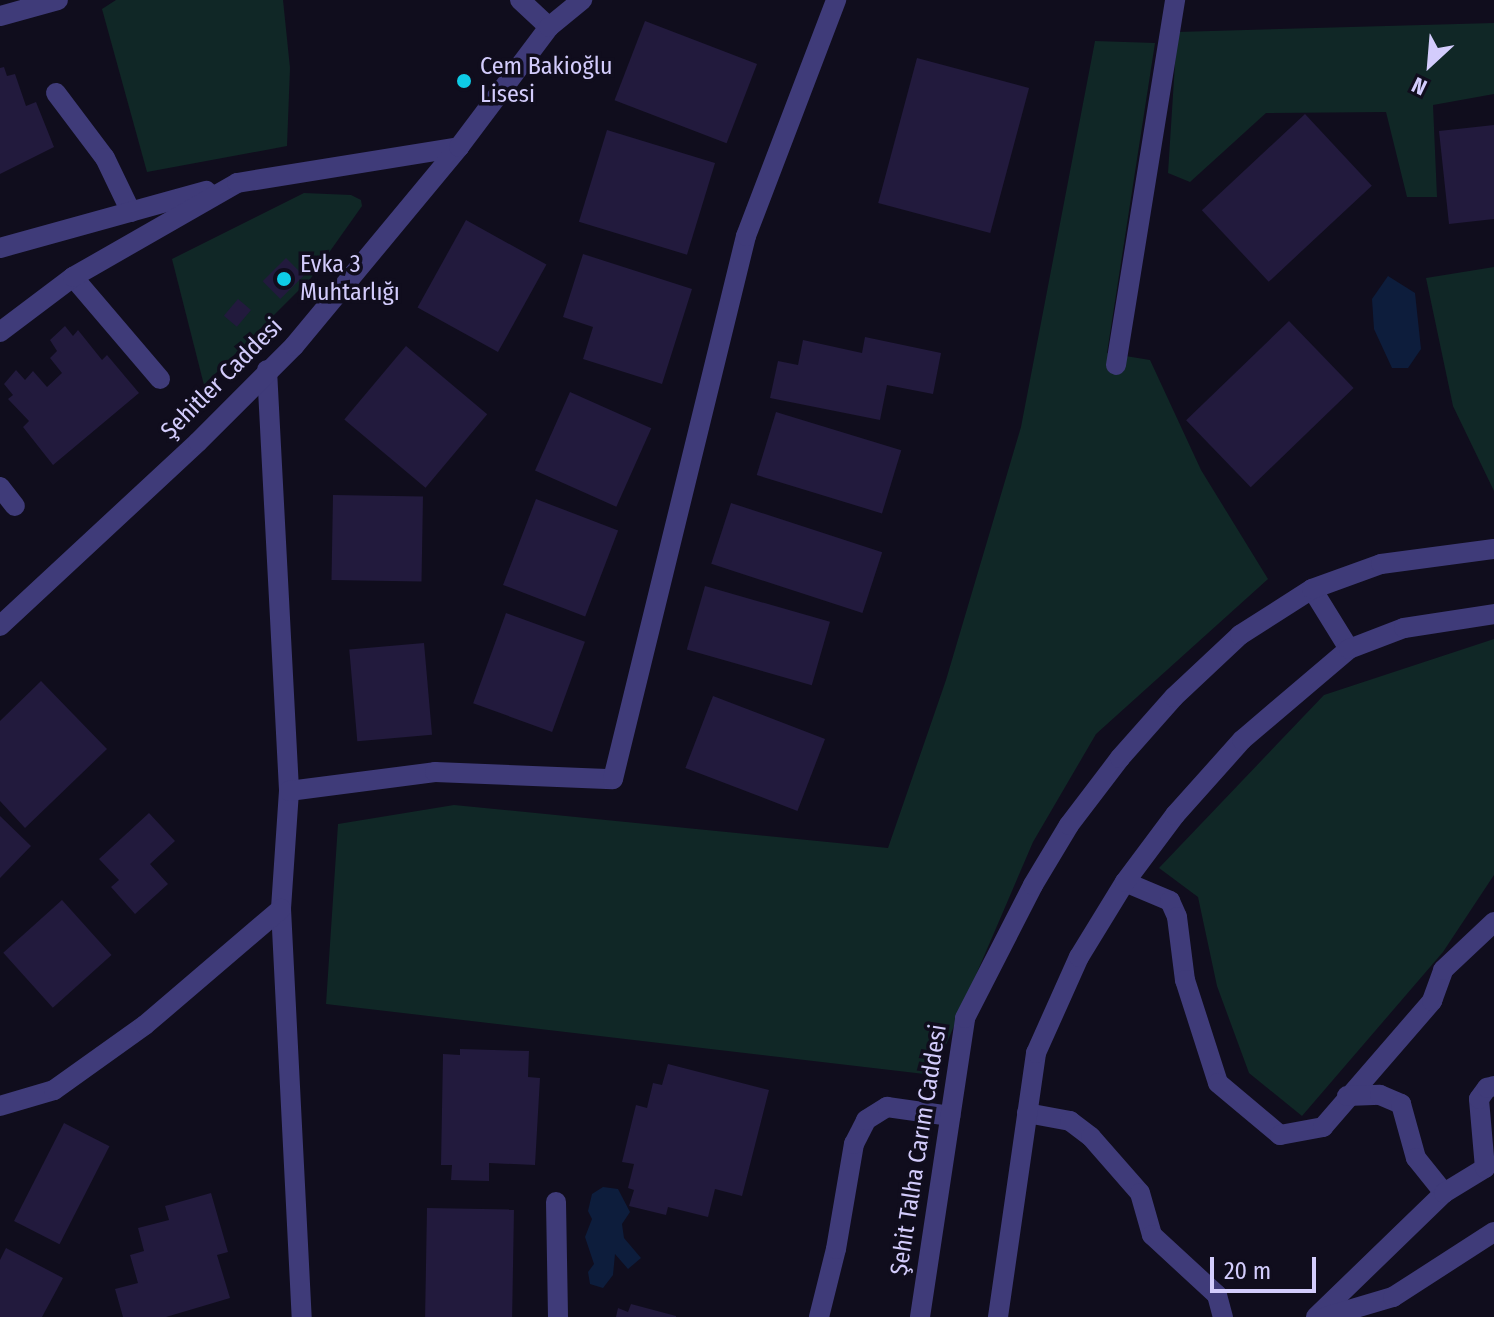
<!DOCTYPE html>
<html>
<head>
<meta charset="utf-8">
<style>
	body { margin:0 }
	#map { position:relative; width:1494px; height:1317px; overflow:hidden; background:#100d1d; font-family:"Fira Sans Condensed",sans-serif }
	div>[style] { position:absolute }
	.green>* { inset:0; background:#102726 }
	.water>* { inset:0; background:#0d1d3c }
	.building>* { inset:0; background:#221a3d; transform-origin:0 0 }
	.minor>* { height:20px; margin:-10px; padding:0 10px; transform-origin:10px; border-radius:10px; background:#3f3b79 }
	.dots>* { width:22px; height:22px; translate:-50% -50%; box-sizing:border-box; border:4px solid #100d1d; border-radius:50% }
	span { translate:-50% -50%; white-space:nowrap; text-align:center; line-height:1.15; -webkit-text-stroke:7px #100d1d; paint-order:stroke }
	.poi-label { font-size:24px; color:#d3ccfc }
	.left { translate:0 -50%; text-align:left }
	.street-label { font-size:24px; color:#d3ccfc }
	.north { position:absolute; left:1390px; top:24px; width:80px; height:80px; -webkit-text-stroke:6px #100d1d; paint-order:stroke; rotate:206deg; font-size:22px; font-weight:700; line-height:32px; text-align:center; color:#d3ccfc }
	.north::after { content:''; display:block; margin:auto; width:28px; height:36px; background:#d3ccfc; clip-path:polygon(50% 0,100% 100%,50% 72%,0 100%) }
	.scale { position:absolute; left:1210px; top:1257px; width:106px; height:36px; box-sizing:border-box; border:4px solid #d3ccfc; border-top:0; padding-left:10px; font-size:24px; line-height:28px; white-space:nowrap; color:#d3ccfc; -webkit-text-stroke:6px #100d1d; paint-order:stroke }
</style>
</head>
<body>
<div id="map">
	<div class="green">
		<div style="clip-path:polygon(116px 0,283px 0,290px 68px,287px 146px,147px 172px,102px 9px)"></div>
		<div style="clip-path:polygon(1494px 23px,1494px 94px,1433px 105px,1437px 197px,1407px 197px,1386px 112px,1266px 113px,1190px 182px,1168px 173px,1177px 32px)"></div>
		<div style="clip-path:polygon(1095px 41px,1155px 43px,1107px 353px,1150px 360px,1201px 470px,1268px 579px,1096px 734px,1033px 842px,933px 1075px,326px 1004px,338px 824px,454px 805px,888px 848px,946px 680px,1021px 427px)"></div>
		<div style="clip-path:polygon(304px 193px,351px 195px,361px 200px,362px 206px,311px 278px,204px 385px,172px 259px)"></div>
		<div style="clip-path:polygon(1494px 267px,1494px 491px,1453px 406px,1426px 278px)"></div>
		<div style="clip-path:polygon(1494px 639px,1494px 875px,1443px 952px,1302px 1116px,1249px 1073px,1217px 986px,1198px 897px,1159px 868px,1324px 695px)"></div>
	</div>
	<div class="water">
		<div style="clip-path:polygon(1388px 276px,1415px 293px,1421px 349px,1408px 368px,1392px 368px,1374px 329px,1372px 299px)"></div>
		<div style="clip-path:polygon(603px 1187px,618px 1189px,630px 1212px,622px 1224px,624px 1238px,641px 1258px,628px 1269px,615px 1254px,613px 1275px,603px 1288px,590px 1284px,588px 1272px,594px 1264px,585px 1237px,592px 1219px,588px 1211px,592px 1194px)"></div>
	</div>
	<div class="building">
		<div style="left:645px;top:21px;width:120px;height:85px;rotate:21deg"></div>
		<div style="left:917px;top:58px;width:116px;height:150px;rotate:15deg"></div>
		<div style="clip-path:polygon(4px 67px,7px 76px,15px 74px,26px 106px,36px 102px,54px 147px,0 174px,0 68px)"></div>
		<div style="left:1305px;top:114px;width:98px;height:141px;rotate:47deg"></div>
		<div style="clip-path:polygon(1494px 125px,1494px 219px,1449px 224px,1439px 131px)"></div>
		<div style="left:607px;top:130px;width:113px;height:96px;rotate:17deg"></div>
		<div style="left:466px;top:220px;width:92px;height:100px;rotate:29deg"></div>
		<div style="clip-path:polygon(583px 254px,692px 289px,662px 384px,583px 359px,593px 327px,563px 317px)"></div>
		<div style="left:286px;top:258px;width:25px;height:33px;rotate:45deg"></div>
		<div style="left:238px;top:299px;width:17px;height:22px;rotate:40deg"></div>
		<div style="left:1289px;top:321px;width:93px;height:143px;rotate:46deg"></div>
		<div style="clip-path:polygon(65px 326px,73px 336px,78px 330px,102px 360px,107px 355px,139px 393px,53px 465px,23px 427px,29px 421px,8px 399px,13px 395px,4px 384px,16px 370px,25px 380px,33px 371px,47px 387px,62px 373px,50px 358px,57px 351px,50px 340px)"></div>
		<div style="clip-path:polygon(865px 337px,941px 353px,933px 394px,887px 385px,880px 420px,770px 398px,778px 361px,798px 365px,803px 340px,862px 353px)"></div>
		<div style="left:406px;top:346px;width:106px;height:96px;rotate:40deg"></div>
		<div style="left:570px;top:392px;width:89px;height:86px;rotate:24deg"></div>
		<div style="left:776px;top:412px;width:131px;height:66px;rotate:17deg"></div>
		<div style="left:333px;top:495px;width:90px;height:85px;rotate:1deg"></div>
		<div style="left:536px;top:499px;width:88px;height:92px;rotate:21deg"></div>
		<div style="left:731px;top:503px;width:159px;height:64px;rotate:18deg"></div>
		<div style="left:705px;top:586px;width:130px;height:66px;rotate:16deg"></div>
		<div style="left:506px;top:613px;width:84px;height:96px;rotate:20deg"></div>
		<div style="left:424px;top:643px;width:92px;height:75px;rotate:85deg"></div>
		<div style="clip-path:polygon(41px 681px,107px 749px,25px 828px,0 801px,0 721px)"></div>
		<div style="left:713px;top:696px;width:120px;height:77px;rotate:21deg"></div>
		<div style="clip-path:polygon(149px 813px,175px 841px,150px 864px,168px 884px,135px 914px,111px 887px,119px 880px,99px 859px)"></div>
		<div style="clip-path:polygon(0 816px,31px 846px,0 878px)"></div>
		<div style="left:62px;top:900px;width:74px;height:79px;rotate:48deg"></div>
		<div style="clip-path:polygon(460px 1049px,529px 1051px,528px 1077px,540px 1078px,535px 1165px,489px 1163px,489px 1181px,451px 1180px,452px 1165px,441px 1165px,443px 1054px,460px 1055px)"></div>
		<div style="clip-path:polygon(668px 1064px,769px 1090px,742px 1196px,715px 1189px,708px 1217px,668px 1207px,666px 1215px,629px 1206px,634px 1190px,628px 1188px,634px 1164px,622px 1162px,636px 1105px,647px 1108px,653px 1083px,662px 1085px)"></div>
		<div style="left:64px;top:1123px;width:51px;height:110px;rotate:27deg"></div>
		<div style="clip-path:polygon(211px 1193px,228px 1252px,217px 1255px,230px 1298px,166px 1317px,123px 1317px,115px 1289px,138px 1283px,130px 1255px,144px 1251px,138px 1228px,169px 1220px,165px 1206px)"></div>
		<div style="left:427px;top:1208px;width:87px;height:109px;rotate:1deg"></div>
		<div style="clip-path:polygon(6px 1248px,63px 1278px,42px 1317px,0 1317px,0 1260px)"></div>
		<div style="clip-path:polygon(631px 1304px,676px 1316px,676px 1317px,616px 1317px,618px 1308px,628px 1312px)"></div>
	</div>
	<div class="minor">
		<div style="left:520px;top:0;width:40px;rotate:43deg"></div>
		<div style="left:0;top:16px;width:60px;rotate:-15.4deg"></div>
		<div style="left:56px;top:93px;width:81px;rotate:53deg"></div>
		<div style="left:105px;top:158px;width:60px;rotate:64.3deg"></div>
		<div style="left:0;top:248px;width:214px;rotate:-15.5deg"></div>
		<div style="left:73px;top:277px;width:134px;rotate:49.5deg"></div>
		<div style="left:0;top:332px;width:91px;rotate:-37deg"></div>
		<div style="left:73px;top:277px;width:189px;rotate:-29.8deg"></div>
		<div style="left:237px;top:183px;width:225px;rotate:-9.2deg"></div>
		<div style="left:1116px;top:365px;width:370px;rotate:-80.8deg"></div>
		<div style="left:267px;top:370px;width:422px;rotate:87deg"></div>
		<div style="left:289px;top:791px;width:118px;rotate:93.9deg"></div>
		<div style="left:281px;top:909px;width:409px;rotate:87.1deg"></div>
		<div style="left:0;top:487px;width:24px;rotate:52deg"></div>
		<div style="left:1312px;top:589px;width:70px;rotate:58.3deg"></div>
		<div style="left:0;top:626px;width:270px;rotate:-42.9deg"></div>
		<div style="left:198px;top:442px;width:136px;rotate:-45deg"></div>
		<div style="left:294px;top:346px;width:259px;rotate:-50.3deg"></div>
		<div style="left:459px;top:147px;width:150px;rotate:-53.1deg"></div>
		<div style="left:549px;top:27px;width:43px;rotate:-39.3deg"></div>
		<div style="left:289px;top:791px;width:147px;rotate:-7.4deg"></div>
		<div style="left:435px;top:772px;width:178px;rotate:2.3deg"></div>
		<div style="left:613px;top:779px;width:559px;rotate:-76.24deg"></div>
		<div style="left:746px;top:236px;width:253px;rotate:-69.1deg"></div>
		<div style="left:1125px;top:882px;width:49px;rotate:22.9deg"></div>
		<div style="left:1170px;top:901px;width:17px;rotate:66deg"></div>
		<div style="left:1177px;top:917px;width:64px;rotate:82.8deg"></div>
		<div style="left:1185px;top:980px;width:108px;rotate:72.2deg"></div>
		<div style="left:1218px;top:1083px;width:81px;rotate:40deg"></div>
		<div style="left:1280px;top:1135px;width:44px;rotate:-10.5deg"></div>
		<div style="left:1323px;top:1127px;width:167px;rotate:-49.1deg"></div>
		<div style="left:1432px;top:1001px;width:33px;rotate:-70deg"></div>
		<div style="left:1443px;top:970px;width:70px;rotate:-43.3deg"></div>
		<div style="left:1347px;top:1096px;width:33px;rotate:-2deg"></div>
		<div style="left:1380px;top:1095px;width:23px;rotate:23deg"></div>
		<div style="left:1401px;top:1104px;width:56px;rotate:74.5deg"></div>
		<div style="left:1416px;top:1158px;width:45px;rotate:51.3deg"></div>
		<div style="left:0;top:1106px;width:56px;rotate:-16.5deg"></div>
		<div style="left:54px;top:1090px;width:112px;rotate:-35.5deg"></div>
		<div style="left:145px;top:1025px;width:179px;rotate:-40.5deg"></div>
		<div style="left:1027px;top:1113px;width:44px;rotate:10.5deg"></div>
		<div style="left:1070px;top:1121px;width:26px;rotate:37deg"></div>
		<div style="left:1091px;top:1137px;width:74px;rotate:48.8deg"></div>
		<div style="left:1140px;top:1193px;width:44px;rotate:74.1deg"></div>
		<div style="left:1152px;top:1235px;width:88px;rotate:42.7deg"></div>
		<div style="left:1217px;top:1295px;width:23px;rotate:75deg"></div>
		<div style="left:556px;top:1202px;width:115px;rotate:89deg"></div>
		<div style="left:819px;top:1317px;width:70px;rotate:-76deg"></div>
		<div style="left:836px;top:1249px;width:107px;rotate:-80.3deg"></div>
		<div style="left:854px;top:1144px;width:27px;rotate:-63deg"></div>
		<div style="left:866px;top:1120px;width:25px;rotate:-32deg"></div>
		<div style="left:887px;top:1107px;width:64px;rotate:8.1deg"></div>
		<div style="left:920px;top:1317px;width:302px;rotate:-81.4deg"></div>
		<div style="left:965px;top:1018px;width:149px;rotate:-62.9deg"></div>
		<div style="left:1033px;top:885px;width:70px;rotate:-59deg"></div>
		<div style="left:1069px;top:825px;width:84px;rotate:-52.7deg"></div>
		<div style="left:1120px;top:758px;width:81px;rotate:-48.5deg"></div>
		<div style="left:1174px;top:697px;width:91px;rotate:-43.2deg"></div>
		<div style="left:1240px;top:635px;width:85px;rotate:-32.6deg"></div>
		<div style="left:1312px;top:589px;width:73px;rotate:-19.9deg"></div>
		<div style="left:1381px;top:564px;width:114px;rotate:-7.6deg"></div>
		<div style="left:998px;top:1317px;width:267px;rotate:-81.8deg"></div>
		<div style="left:1036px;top:1053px;width:105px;rotate:-65.9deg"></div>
		<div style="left:1079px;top:957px;width:88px;rotate:-58.5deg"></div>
		<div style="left:1125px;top:882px;width:84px;rotate:-53.3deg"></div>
		<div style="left:1175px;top:815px;width:101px;rotate:-48.2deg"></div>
		<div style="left:1242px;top:740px;width:140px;rotate:-40.4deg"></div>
		<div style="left:1349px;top:649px;width:59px;rotate:-20.9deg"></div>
		<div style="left:1404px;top:628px;width:91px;rotate:-8.8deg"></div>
		<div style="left:1316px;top:1317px;width:178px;rotate:-44.1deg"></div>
		<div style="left:1444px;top:1193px;width:48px;rotate:-31.4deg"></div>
		<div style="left:1485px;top:1168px;width:69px;rotate:-95deg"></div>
		<div style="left:1479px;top:1099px;width:14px;rotate:-54deg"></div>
		<div style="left:1487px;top:1088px;width:7px;rotate:-16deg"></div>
		<div style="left:1325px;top:1317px;width:71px;rotate:-16.4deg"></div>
		<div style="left:1393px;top:1297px;width:120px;rotate:-32.8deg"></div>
	</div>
	<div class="dots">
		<div style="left:464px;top:81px;background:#0ecbe6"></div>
		<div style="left:284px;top:279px;background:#0ecbe6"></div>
	</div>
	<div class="poi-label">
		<span class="left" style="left:480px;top:81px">Cem Bakioğlu<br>Lisesi</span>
		<span class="left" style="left:300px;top:279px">Evka 3<br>Muhtarlığı</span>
	</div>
	<div class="street-label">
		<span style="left:222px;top:379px;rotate:-45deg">Şehitler Caddesi</span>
		<span style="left:919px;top:1150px;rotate:-81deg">Şehit Talha Carım Caddesi</span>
	</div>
	<div class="north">N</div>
	<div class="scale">20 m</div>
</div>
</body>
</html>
